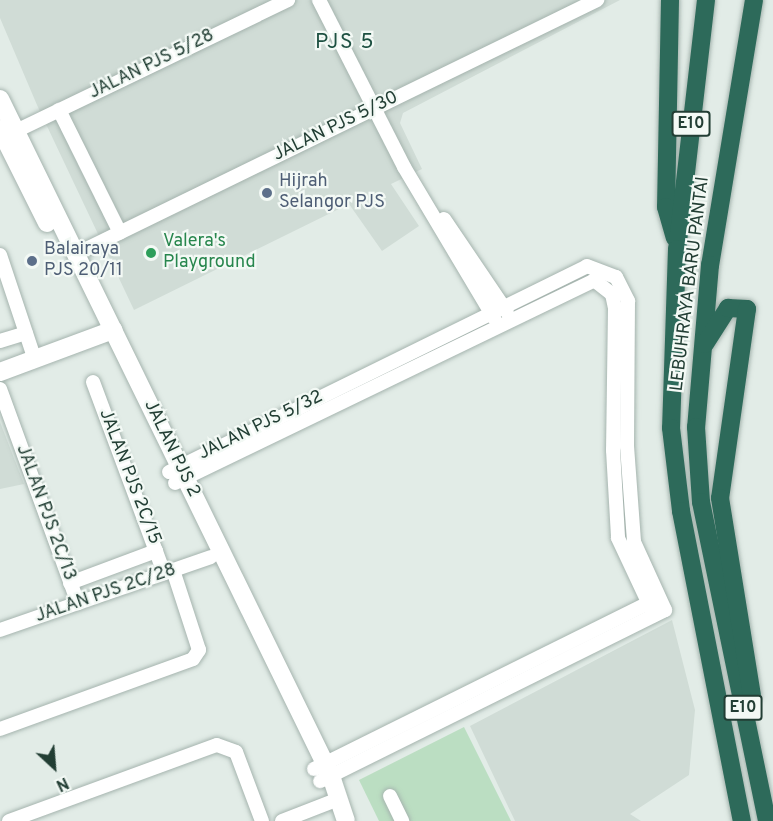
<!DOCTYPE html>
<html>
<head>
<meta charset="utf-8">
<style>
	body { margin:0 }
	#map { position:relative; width:773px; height:821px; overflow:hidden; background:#e2ece7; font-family:Overpass,sans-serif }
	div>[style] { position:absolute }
	.built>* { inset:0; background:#d0dcd6 }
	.green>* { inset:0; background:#bbdec2 }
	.roads { filter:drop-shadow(0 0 2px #a5b4ae) drop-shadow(0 0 2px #a5b4ae) }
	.street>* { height:14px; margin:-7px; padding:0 7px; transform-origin:7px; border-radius:7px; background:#fff }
	.secondary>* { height:18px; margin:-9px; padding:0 9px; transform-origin:9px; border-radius:9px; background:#fff }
	.highway>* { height:18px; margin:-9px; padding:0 9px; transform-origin:9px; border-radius:9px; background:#2d6a5a }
	.dots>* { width:16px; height:16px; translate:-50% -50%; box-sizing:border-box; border:3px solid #f3f9f5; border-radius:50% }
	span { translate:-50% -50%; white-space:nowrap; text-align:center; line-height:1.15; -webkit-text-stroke:4.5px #f3f9f5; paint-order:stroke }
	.shield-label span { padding:2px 4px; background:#f3f9f5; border:2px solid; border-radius:4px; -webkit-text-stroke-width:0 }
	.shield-label { font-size:16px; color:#223e34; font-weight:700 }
	.street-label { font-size:18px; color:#223e34 }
	.service-label { font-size:18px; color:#4e5e75 }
	.left { translate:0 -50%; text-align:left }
	.leisure-label { font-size:18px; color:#27864d }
	.quarter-label { font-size:21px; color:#1d5041; letter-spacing:1.5px }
	.north { position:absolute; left:24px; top:737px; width:60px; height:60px; -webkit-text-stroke:4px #f3f9f5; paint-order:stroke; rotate:154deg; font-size:16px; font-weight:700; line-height:24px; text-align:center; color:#223e34 }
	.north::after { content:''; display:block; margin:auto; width:21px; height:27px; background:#223e34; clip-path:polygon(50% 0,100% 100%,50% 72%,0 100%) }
</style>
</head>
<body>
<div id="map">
	<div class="built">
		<div style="clip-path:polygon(0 0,620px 0,403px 113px,400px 123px,422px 169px,391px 184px,419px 226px,382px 251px,349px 204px,134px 310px,37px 105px,0 18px)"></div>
		<div style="clip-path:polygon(0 422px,24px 484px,0 489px)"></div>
		<div style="clip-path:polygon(672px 620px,695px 710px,689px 775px,630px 814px,641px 821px,515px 821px,470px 726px)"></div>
	</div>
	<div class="green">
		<div style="clip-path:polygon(464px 727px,511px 821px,379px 821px,359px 780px)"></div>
	</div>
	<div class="roads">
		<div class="street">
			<div style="left:319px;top:0;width:187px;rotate:63deg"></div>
			<div style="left:404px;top:167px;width:176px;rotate:59.2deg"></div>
			<div style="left:59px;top:110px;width:137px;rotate:63.6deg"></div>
			<div style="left:16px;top:131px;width:302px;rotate:-25.7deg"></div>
			<div style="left:444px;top:219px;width:112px;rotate:55.9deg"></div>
			<div style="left:76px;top:254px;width:580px;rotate:-25.99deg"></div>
			<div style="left:0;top:255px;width:111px;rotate:71.6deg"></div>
			<div style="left:0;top:341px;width:27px;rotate:-17deg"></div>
			<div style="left:93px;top:382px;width:204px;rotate:69.6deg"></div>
			<div style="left:0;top:389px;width:228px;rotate:70deg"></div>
			<div style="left:169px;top:472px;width:466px;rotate:-26.2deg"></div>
			<div style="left:587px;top:266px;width:31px;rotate:21deg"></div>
			<div style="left:616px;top:277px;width:27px;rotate:63deg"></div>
			<div style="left:628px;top:301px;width:145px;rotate:90.4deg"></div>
			<div style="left:627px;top:446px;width:96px;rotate:85.8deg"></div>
			<div style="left:634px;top:542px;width:75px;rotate:65.5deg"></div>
			<div style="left:665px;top:610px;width:385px;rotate:153.6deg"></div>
			<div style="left:175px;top:483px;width:466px;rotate:-25.8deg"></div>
			<div style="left:594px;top:280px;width:23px;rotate:38deg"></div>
			<div style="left:612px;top:294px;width:14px;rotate:78deg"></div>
			<div style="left:615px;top:308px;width:142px;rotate:90.8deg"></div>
			<div style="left:613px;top:450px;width:88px;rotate:86.7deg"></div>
			<div style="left:618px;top:538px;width:85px;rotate:64.9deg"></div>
			<div style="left:70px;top:583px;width:92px;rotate:-20.4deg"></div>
			<div style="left:0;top:630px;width:223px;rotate:-19.1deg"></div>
			<div style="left:0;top:729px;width:205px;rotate:-19.9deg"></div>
			<div style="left:193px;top:659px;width:11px;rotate:-56deg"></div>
			<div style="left:199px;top:650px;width:84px;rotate:-108deg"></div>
			<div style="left:314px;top:769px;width:381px;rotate:-26.4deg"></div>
			<div style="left:390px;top:796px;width:28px;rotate:64deg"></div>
			<div style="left:9px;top:821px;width:221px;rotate:-20.1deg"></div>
			<div style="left:217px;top:745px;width:20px;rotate:20deg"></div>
			<div style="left:236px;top:752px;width:74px;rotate:69.4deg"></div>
			<div style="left:282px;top:821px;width:58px;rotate:-21.3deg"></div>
		</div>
		<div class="secondary">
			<div style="left:0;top:99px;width:754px;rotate:63.94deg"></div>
			<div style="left:331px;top:776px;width:47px;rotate:71.6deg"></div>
			<div style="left:0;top:129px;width:105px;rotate:63.4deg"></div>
			<div style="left:0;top:372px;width:121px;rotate:-20.4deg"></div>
		</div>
		<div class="highway">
			<div style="left:670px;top:0;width:207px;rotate:91.1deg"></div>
			<div style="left:666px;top:207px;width:32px;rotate:74deg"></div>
			<div style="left:706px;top:0;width:251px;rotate:96.6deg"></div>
			<div style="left:677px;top:249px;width:179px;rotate:91.9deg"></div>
			<div style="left:671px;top:428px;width:84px;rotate:83.1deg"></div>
			<div style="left:681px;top:511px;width:316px;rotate:78.9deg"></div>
			<div style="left:754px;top:0;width:269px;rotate:99.4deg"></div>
			<div style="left:710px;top:265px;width:163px;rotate:94.9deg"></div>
			<div style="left:696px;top:427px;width:75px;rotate:86.2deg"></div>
			<div style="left:701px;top:502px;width:326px;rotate:78.3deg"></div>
			<div style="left:705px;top:344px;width:43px;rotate:-57.4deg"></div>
			<div style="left:728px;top:308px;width:19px;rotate:3deg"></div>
			<div style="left:747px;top:309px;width:191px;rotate:98.1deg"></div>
			<div style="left:720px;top:498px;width:200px;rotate:80.8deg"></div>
		</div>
	</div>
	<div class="dots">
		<div style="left:267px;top:193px;background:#5c6f8a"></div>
		<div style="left:151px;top:253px;background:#2e9e5b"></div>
		<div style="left:32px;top:261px;background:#5c6f8a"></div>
	</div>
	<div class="shield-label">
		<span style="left:691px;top:124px">E10</span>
		<span style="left:743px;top:708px">E10</span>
	</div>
	<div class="street-label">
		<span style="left:152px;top:65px;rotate:-26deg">JALAN PJS 5/28</span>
		<span style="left:336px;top:127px;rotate:-26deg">JALAN PJS 5/30</span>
		<span style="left:691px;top:284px;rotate:-83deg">LEBUHRAYA BARU PANTAI</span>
		<span style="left:261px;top:426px;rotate:-26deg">JALAN PJS 5/32</span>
		<span style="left:171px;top:449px;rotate:64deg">JALAN PJS 2</span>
		<span style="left:129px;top:477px;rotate:69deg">JALAN PJS 2C/15</span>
		<span style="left:45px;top:513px;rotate:70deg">JALAN PJS 2C/13</span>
		<span style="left:106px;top:594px;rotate:-19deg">JALAN PJS 2C/28</span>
	</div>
	<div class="service-label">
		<span class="left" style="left:279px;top:193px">Hijrah<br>Selangor PJS</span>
		<span class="left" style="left:44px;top:261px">Balairaya<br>PJS 20/11</span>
	</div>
	<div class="leisure-label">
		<span class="left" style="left:163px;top:253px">Valera's<br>Playground</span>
	</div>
	<div class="quarter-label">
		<span style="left:345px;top:43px">PJS 5</span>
	</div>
	<div class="north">N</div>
</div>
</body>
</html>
